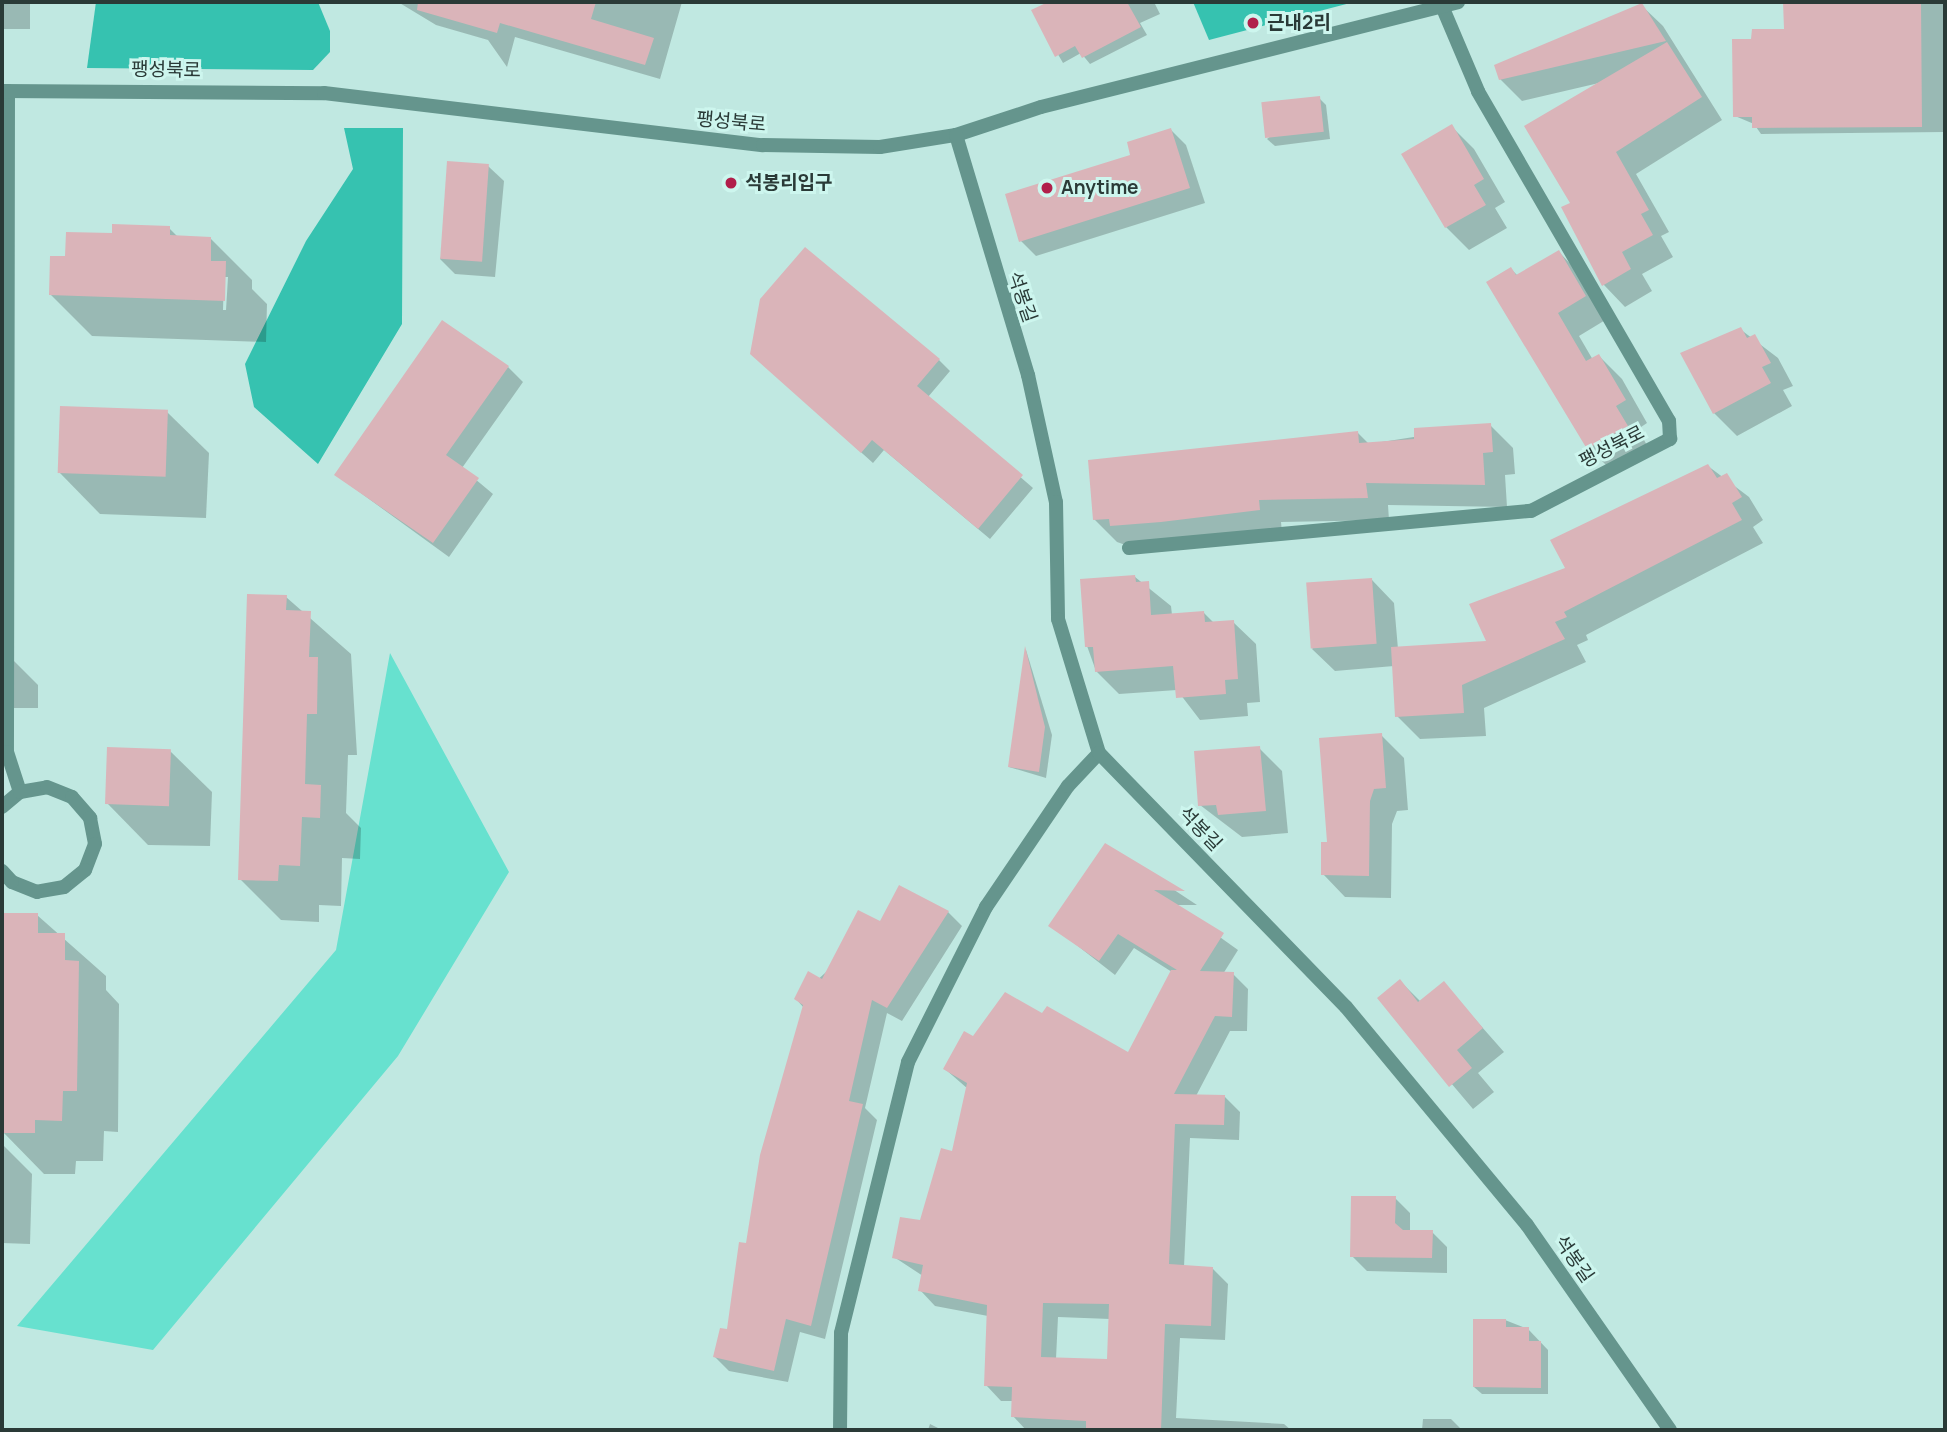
<!DOCTYPE html>
<html>
<head>
<meta charset="utf-8">
<style>
	body { margin:0 }
	#map { position:relative; width:1947px; height:1432px; overflow:hidden; background:#c0e8e1; font-family:Manrope,"Noto Sans KR",sans-serif }
	div>[style] { position:absolute }
	.green>* { inset:0; background:#67e1cf }
	.forest>* { inset:0; background:#36c2b0 }
	.shadow>* { inset:0; background:#0003; transform-origin:0 0 }
	.building>* { inset:0; background:#dab4b9; transform-origin:0 0 }
	.minor>* { height:14px; margin:-7px; padding:0 7px; transform-origin:7px; border-radius:7px; background:#65958d }
	.tertiary>* { height:14px; margin:-7px; padding:0 7px; transform-origin:7px; border-radius:7px; background:#65958d }
	.dots>* { width:19px; height:19px; translate:-50% -50%; box-sizing:border-box; border:4px solid #cdf6ee; border-radius:50% }
	span { translate:-50% -50%; white-space:nowrap; text-align:center; line-height:1.15; -webkit-text-stroke:6px #cdf6ee; paint-order:stroke }
	.poi-label { font-size:19px; color:#2a3a37; font-weight:700 }
	.left { translate:0 -50%; text-align:left }
	.street-label { font-size:19px; color:#2a3a37 }
	.frame { position:absolute; inset:0; border:4px solid #2a3a37; pointer-events:none }
</style>
</head>
<body>
<div id="map">
	<div class="green">
		<div style="clip-path:polygon(390px 653px,509px 872px,398px 1056px,153px 1350px,17px 1326px,336px 950px)"></div>
	</div>
	<div class="forest">
		<div style="clip-path:polygon(96px 2px,318px 2px,330px 31px,330px 52px,313px 70px,87px 68px)"></div>
		<div style="clip-path:polygon(1193px 2px,1354px 2px,1209px 40px)"></div>
		<div style="clip-path:polygon(344px 128px,403px 128px,402px 324px,318px 464px,254px 407px,245px 364px,306px 241px,353px 169px)"></div>
	</div>
	<div class="shadow">
		<div style="left:2px;top:2px;width:28px;height:27px"></div>
		<div style="clip-path:polygon(398px 2px,682px 2px,660px 79px,515px 37px,507px 67px,488px 40px,436px 25px)"></div>
		<div style="clip-path:polygon(1051px 2px,1154px 2px,1160px 14px,1140px 23px,1147px 35px,1090px 64px,1081px 53px,1063px 63px,1033px 11px)"></div>
		<div style="clip-path:polygon(1945px 2px,1945px 132px,1761px 134px,1754px 124px,1735px 116px,1753px 40px,1786px 31px,1785px 3px)"></div>
		<div style="clip-path:polygon(1641px 5px,1663px 26px,1722px 120px,1636px 174px,1669px 232px,1661px 236px,1673px 257px,1642px 274px,1652px 291px,1625px 307px,1604px 285px,1564px 208px,1572px 203px,1599px 83px,1522px 101px,1500px 79px)"></div>
		<div style="clip-path:polygon(1319px 98px,1326px 105px,1330px 139px,1275px 146px,1267px 139px)"></div>
		<div style="clip-path:polygon(1452px 127px,1474px 149px,1505px 202px,1495px 208px,1507px 228px,1469px 250px,1446px 227px)"></div>
		<div style="clip-path:polygon(1171px 130px,1186px 145px,1205px 203px,1036px 256px,1021px 241px)"></div>
		<div style="clip-path:polygon(488px 166px,504px 181px,495px 277px,455px 274px,440px 259px)"></div>
		<div style="clip-path:polygon(evenodd,169px 228px,178px 237px,211px 239px,252px 280px,252px 289px,267px 304px,266px 342px,92px 336px,51px 295px,113px 235px,169px 228px,224px 277px,228px 277px,226px 310px,223px 310px,224px 277px)"></div>
		<div style="clip-path:polygon(1559px 252px,1581px 275px,1607px 319px,1579px 336px,1593px 360px,1599px 356px,1622px 379px,1647px 423px,1638px 429px,1649px 449px,1612px 471px,1589px 448px,1488px 282px,1511px 269px,1518px 276px)"></div>
		<div style="clip-path:polygon(1740px 329px,1778px 358px,1793px 386px,1783px 390px,1792px 406px,1737px 436px,1714px 413px,1682px 353px)"></div>
		<div style="clip-path:polygon(939px 360px,950px 371px,928px 397px,1033px 488px,990px 539px,884px 450px,873px 463px,764px 365px)"></div>
		<div style="clip-path:polygon(508px 367px,523px 382px,462px 468px,493px 494px,449px 557px,336px 475px)"></div>
		<div style="clip-path:polygon(167px 412px,209px 453px,206px 518px,100px 514px,59px 472px)"></div>
		<div style="clip-path:polygon(1490px 425px,1513px 448px,1515px 474px,1505px 475px,1507px 507px,1388px 505px,1389px 520px,1281px 522px,1282px 532px,1134px 548px,1117px 542px,1094px 519px,1357px 432px,1369px 444px)"></div>
		<div style="clip-path:polygon(1708px 466px,1749px 497px,1763px 520px,1753px 527px,1763px 543px,1586px 635px,1588px 640px,1577px 645px,1586px 662px,1484px 708px,1486px 736px,1420px 739px,1397px 716px,1394px 666px,1335px 671px,1312px 649px,1372px 580px,1394px 603px,1398px 649px,1489px 643px,1567px 569px,1552px 541px)"></div>
		<div style="clip-path:polygon(1135px 577px,1171px 606px,1172px 615px,1204px 613px,1214px 623px,1233px 622px,1256px 644px,1260px 702px,1247px 703px,1248px 716px,1200px 720px,1177px 690px,1119px 694px,1096px 671px,1087px 646px)"></div>
		<div style="clip-path:polygon(286px 597px,351px 654px,357px 755px,348px 755px,346px 813px,361px 828px,360px 859px,342px 858px,341px 906px,319px 905px,319px 922px,281px 920px,240px 879px)"></div>
		<div style="clip-path:polygon(2px 649px,38px 685px,38px 708px,2px 708px)"></div>
		<div style="clip-path:polygon(1026px 650px,1052px 735px,1046px 778px,1009px 767px)"></div>
		<div style="clip-path:polygon(1381px 735px,1404px 758px,1408px 810px,1397px 811px,1392px 824px,1391px 898px,1345px 897px,1323px 874px)"></div>
		<div style="clip-path:polygon(1259px 748px,1282px 771px,1288px 833px,1242px 837px,1200px 805px)"></div>
		<div style="clip-path:polygon(170px 751px,212px 792px,210px 846px,148px 845px,107px 803px)"></div>
		<div style="clip-path:polygon(evenodd,1106px 845px,1197px 905px,1175px 905px,1238px 950px,1223px 974px,1233px 974px,1248px 989px,1247px 1031px,1230px 1031px,1196px 1096px,1225px 1097px,1240px 1112px,1239px 1140px,1190px 1138px,1184px 1267px,1212px 1268px,1228px 1284px,1225px 1340px,1180px 1338px,1176px 1418px,1284px 1424px,1291px 1430px,1026px 1430px,1013px 1416px,1013px 1401px,1001px 1401px,986px 1385px,988px 1316px,935px 1306px,920px 1290px,923px 1276px,894px 1257px,921px 1222px,953px 1153px,968px 1089px,945px 1069px,973px 1039px,1043px 1016px,1128px 1054px,1172px 972px,1134px 948px,1115px 975px,1051px 925px,1106px 845px,1058px 1317px,1110px 1319px,1108px 1361px,1056px 1359px,1058px 1317px)"></div>
		<div style="clip-path:polygon(948px 912px,962px 926px,902px 1021px,887px 1013px,865px 1108px,877px 1120px,825px 1339px,800px 1332px,788px 1382px,729px 1371px,715px 1357px,728px 1331px,804px 1008px,796px 999px,881px 923px)"></div>
		<div style="clip-path:polygon(37px 915px,106px 976px,106px 990px,119px 1004px,118px 1132px,104px 1131px,103px 1161px,76px 1161px,75px 1174px,44px 1174px,3px 1132px)"></div>
		<div style="clip-path:polygon(1400px 981px,1421px 1002px,1444px 984px,1504px 1052px,1478px 1073px,1494px 1092px,1473px 1109px,1379px 998px)"></div>
		<div style="clip-path:polygon(2px 1144px,32px 1174px,30px 1244px,2px 1243px)"></div>
		<div style="clip-path:polygon(1395px 1198px,1410px 1213px,1410px 1232px,1432px 1232px,1447px 1247px,1447px 1273px,1367px 1271px,1352px 1256px)"></div>
		<div style="clip-path:polygon(1505px 1320px,1528px 1329px,1548px 1350px,1548px 1394px,1482px 1394px,1474px 1387px)"></div>
		<div style="clip-path:polygon(1423px 1419px,1451px 1419px,1462px 1430px,1422px 1430px)"></div>
		<div style="clip-path:polygon(930px 1424px,942px 1430px,928px 1430px)"></div>
	</div>
	<div class="building">
		<div style="clip-path:polygon(418px 2px,596px 2px,591px 19px,654px 38px,645px 65px,500px 23px,497px 33px,417px 10px)"></div>
		<div style="clip-path:polygon(1048px 2px,1127px 2px,1141px 27px,1082px 58px,1075px 46px,1055px 57px,1031px 10px)"></div>
		<div style="clip-path:polygon(1783px 2px,1921px 2px,1922px 127px,1752px 128px,1752px 117px,1733px 117px,1732px 39px,1751px 39px,1752px 29px,1784px 29px)"></div>
		<div style="clip-path:polygon(1642px 3px,1666px 41px,1499px 80px,1494px 65px)"></div>
		<div style="clip-path:polygon(1667px 42px,1702px 97px,1616px 152px,1649px 210px,1641px 214px,1653px 235px,1622px 252px,1631px 269px,1602px 286px,1561px 207px,1570px 203px,1524px 126px)"></div>
		<div style="left:1320px;top:96px;width:36px;height:59px;rotate:84deg"></div>
		<div style="clip-path:polygon(1452px 124px,1484px 179px,1474px 185px,1486px 205px,1445px 228px,1401px 154px)"></div>
		<div style="clip-path:polygon(1171px 128px,1190px 188px,1019px 242px,1005px 194px,1130px 155px,1127px 142px)"></div>
		<div style="left:447px;top:161px;width:42px;height:98px;rotate:4deg"></div>
		<div style="clip-path:polygon(112px 224px,170px 226px,170px 235px,211px 237px,211px 261px,226px 261px,225px 301px,49px 295px,50px 256px,65px 256px,66px 232px,112px 233px)"></div>
		<div style="clip-path:polygon(805px 247px,940px 359px,917px 386px,1023px 475px,978px 529px,872px 440px,861px 453px,750px 354px,760px 299px)"></div>
		<div style="clip-path:polygon(1559px 250px,1586px 296px,1558px 313px,1586px 361px,1599px 354px,1626px 400px,1616px 406px,1628px 426px,1587px 449px,1486px 282px,1511px 267px,1516px 275px)"></div>
		<div style="clip-path:polygon(442px 320px,509px 366px,446px 455px,479px 478px,433px 543px,334px 475px)"></div>
		<div style="clip-path:polygon(1741px 327px,1747px 338px,1755px 334px,1771px 363px,1762px 367px,1771px 383px,1713px 414px,1680px 353px)"></div>
		<div style="left:60px;top:406px;width:108px;height:67px;rotate:2deg"></div>
		<div style="clip-path:polygon(1491px 423px,1493px 452px,1483px 453px,1485px 485px,1366px 483px,1368px 498px,1259px 500px,1260px 510px,1161px 522px,1110px 526px,1109px 519px,1093px 520px,1088px 460px,1358px 431px,1359px 443px,1414px 439px,1414px 428px)"></div>
		<div style="clip-path:polygon(1708px 464px,1717px 478px,1727px 473px,1742px 497px,1732px 503px,1742px 520px,1564px 612px,1567px 617px,1555px 622px,1565px 639px,1462px 685px,1464px 713px,1395px 717px,1391px 647px,1486px 641px,1469px 604px,1565px 568px,1550px 540px)"></div>
		<div style="clip-path:polygon(1135px 575px,1136px 582px,1149px 581px,1151px 615px,1204px 611px,1205px 622px,1234px 620px,1238px 679px,1225px 680px,1226px 694px,1176px 698px,1173px 666px,1095px 672px,1093px 647px,1085px 647px,1080px 579px)"></div>
		<div style="left:1372px;top:578px;width:66px;height:66px;rotate:86deg"></div>
		<div style="clip-path:polygon(247px 594px,287px 595px,286px 610px,311px 611px,309px 657px,318px 657px,317px 714px,307px 714px,305px 784px,321px 785px,320px 818px,302px 817px,300px 866px,279px 865px,278px 881px,238px 880px)"></div>
		<div style="clip-path:polygon(1025px 646px,1045px 727px,1039px 772px,1008px 767px)"></div>
		<div style="clip-path:polygon(1382px 733px,1386px 788px,1374px 789px,1370px 801px,1369px 876px,1321px 875px,1321px 842px,1327px 842px,1319px 738px)"></div>
		<div style="clip-path:polygon(1260px 746px,1266px 811px,1218px 815px,1216px 805px,1198px 806px,1194px 751px)"></div>
		<div style="left:107px;top:747px;width:64px;height:57px;rotate:2deg"></div>
		<div style="clip-path:polygon(evenodd,1105px 843px,1185px 891px,1154px 890px,1224px 933px,1200px 971px,1234px 972px,1232px 1017px,1215px 1016px,1174px 1094px,1225px 1095px,1224px 1125px,1175px 1124px,1169px 1264px,1213px 1267px,1211px 1326px,1165px 1324px,1161px 1430px,1086px 1430px,1086px 1421px,1011px 1417px,1012px 1387px,984px 1386px,987px 1305px,918px 1291px,923px 1265px,892px 1258px,900px 1217px,920px 1220px,941px 1148px,952px 1151px,967px 1083px,943px 1069px,964px 1031px,973px 1036px,1005px 992px,1042px 1013px,1047px 1006px,1128px 1052px,1171px 970px,1177px 970px,1118px 934px,1099px 961px,1048px 926px,1105px 843px,1043px 1303px,1109px 1304px,1107px 1359px,1041px 1357px,1043px 1303px)"></div>
		<div style="clip-path:polygon(899px 885px,949px 911px,887px 1008px,872px 1000px,849px 1101px,863px 1104px,811px 1326px,786px 1319px,774px 1371px,713px 1357px,720px 1328px,727px 1329px,739px 1242px,746px 1243px,760px 1155px,803px 1005px,794px 999px,808px 971px,822px 979px,858px 910px,880px 921px)"></div>
		<div style="clip-path:polygon(4px 913px,38px 913px,38px 933px,65px 933px,65px 960px,79px 961px,77px 1091px,63px 1091px,62px 1121px,35px 1120px,35px 1133px,2px 1133px)"></div>
		<div style="clip-path:polygon(1400px 979px,1418px 1002px,1444px 981px,1483px 1028px,1457px 1050px,1472px 1068px,1449px 1087px,1377px 998px)"></div>
		<div style="clip-path:polygon(1351px 1196px,1396px 1196px,1395px 1223px,1403px 1230px,1433px 1230px,1432px 1258px,1350px 1257px)"></div>
		<div style="clip-path:polygon(1473px 1319px,1506px 1319px,1506px 1327px,1529px 1327px,1529px 1341px,1541px 1341px,1541px 1388px,1473px 1387px)"></div>
	</div>
	<div class="minor">
		<div style="left:8px;top:91px;width:661px;rotate:90.09deg"></div>
		<div style="left:7px;top:752px;width:42px;rotate:72deg"></div>
		<div style="left:1129px;top:548px;width:404px;rotate:-5.3deg"></div>
		<div style="left:1531px;top:511px;width:157px;rotate:-27.4deg"></div>
		<div style="left:1670px;top:439px;width:18px;rotate:-93deg"></div>
		<div style="left:1669px;top:421px;width:381px;rotate:-120.1deg"></div>
		<div style="left:1478px;top:91px;width:92px;rotate:-113deg"></div>
		<div style="left:2px;top:807px;width:23px;rotate:-40deg"></div>
		<div style="left:20px;top:792px;width:27px;rotate:-10deg"></div>
		<div style="left:47px;top:787px;width:27px;rotate:22deg"></div>
		<div style="left:72px;top:797px;width:28px;rotate:49deg"></div>
		<div style="left:90px;top:818px;width:26px;rotate:79deg"></div>
		<div style="left:95px;top:844px;width:28px;rotate:111deg"></div>
		<div style="left:85px;top:870px;width:27px;rotate:141deg"></div>
		<div style="left:64px;top:887px;width:27px;rotate:170deg"></div>
		<div style="left:37px;top:892px;width:27px;rotate:-158deg"></div>
		<div style="left:12px;top:882px;width:15px;rotate:-132deg"></div>
		<div style="left:840px;top:1430px;width:97px;rotate:-89.4deg"></div>
		<div style="left:841px;top:1333px;width:279px;rotate:-76.1deg"></div>
		<div style="left:908px;top:1062px;width:174px;rotate:-63.3deg"></div>
		<div style="left:986px;top:907px;width:146px;rotate:-55.9deg"></div>
		<div style="left:1068px;top:786px;width:45px;rotate:-46.8deg"></div>
	</div>
	<div class="tertiary">
		<div style="left:2px;top:91px;width:322px;rotate:0.4deg"></div>
		<div style="left:324px;top:93px;width:442px;rotate:6.8deg"></div>
		<div style="left:763px;top:145px;width:117px;rotate:1deg"></div>
		<div style="left:880px;top:147px;width:77px;rotate:-9deg"></div>
		<div style="left:956px;top:135px;width:89px;rotate:-18.2deg"></div>
		<div style="left:1041px;top:107px;width:430px;rotate:-14.1deg"></div>
		<div style="left:956px;top:135px;width:251px;rotate:73.3deg"></div>
		<div style="left:1028px;top:375px;width:130px;rotate:77.6deg"></div>
		<div style="left:1056px;top:502px;width:117px;rotate:89deg"></div>
		<div style="left:1058px;top:619px;width:140px;rotate:73deg"></div>
		<div style="left:1099px;top:753px;width:354px;rotate:45.8deg"></div>
		<div style="left:1346px;top:1007px;width:283px;rotate:50.3deg"></div>
		<div style="left:1527px;top:1225px;width:250px;rotate:55.1deg"></div>
	</div>
	<div class="dots">
		<div style="left:1253px;top:23px;background:#b11f4b"></div>
		<div style="left:731px;top:183px;background:#b11f4b"></div>
		<div style="left:1047px;top:188px;background:#b11f4b"></div>
	</div>
	<div class="poi-label">
		<span class="left" style="left:1267px;top:23px">근내2리</span>
		<span class="left" style="left:745px;top:183px">석봉리입구</span>
		<span class="left" style="left:1061px;top:188px">Anytime</span>
	</div>
	<div class="street-label">
		<span style="left:166px;top:70px;rotate:1deg">팽성북로</span>
		<span style="left:731px;top:122px;rotate:5deg">팽성북로</span>
		<span style="left:1022px;top:297px;rotate:71deg">석봉길</span>
		<span style="left:1612px;top:447px;rotate:-27deg">팽성북로</span>
		<span style="left:1200px;top:829px;rotate:46deg">석봉길</span>
		<span style="left:1574px;top:1259px;rotate:55deg">석봉길</span>
	</div>
	<div class="frame"></div>
</div>
</body>
</html>
